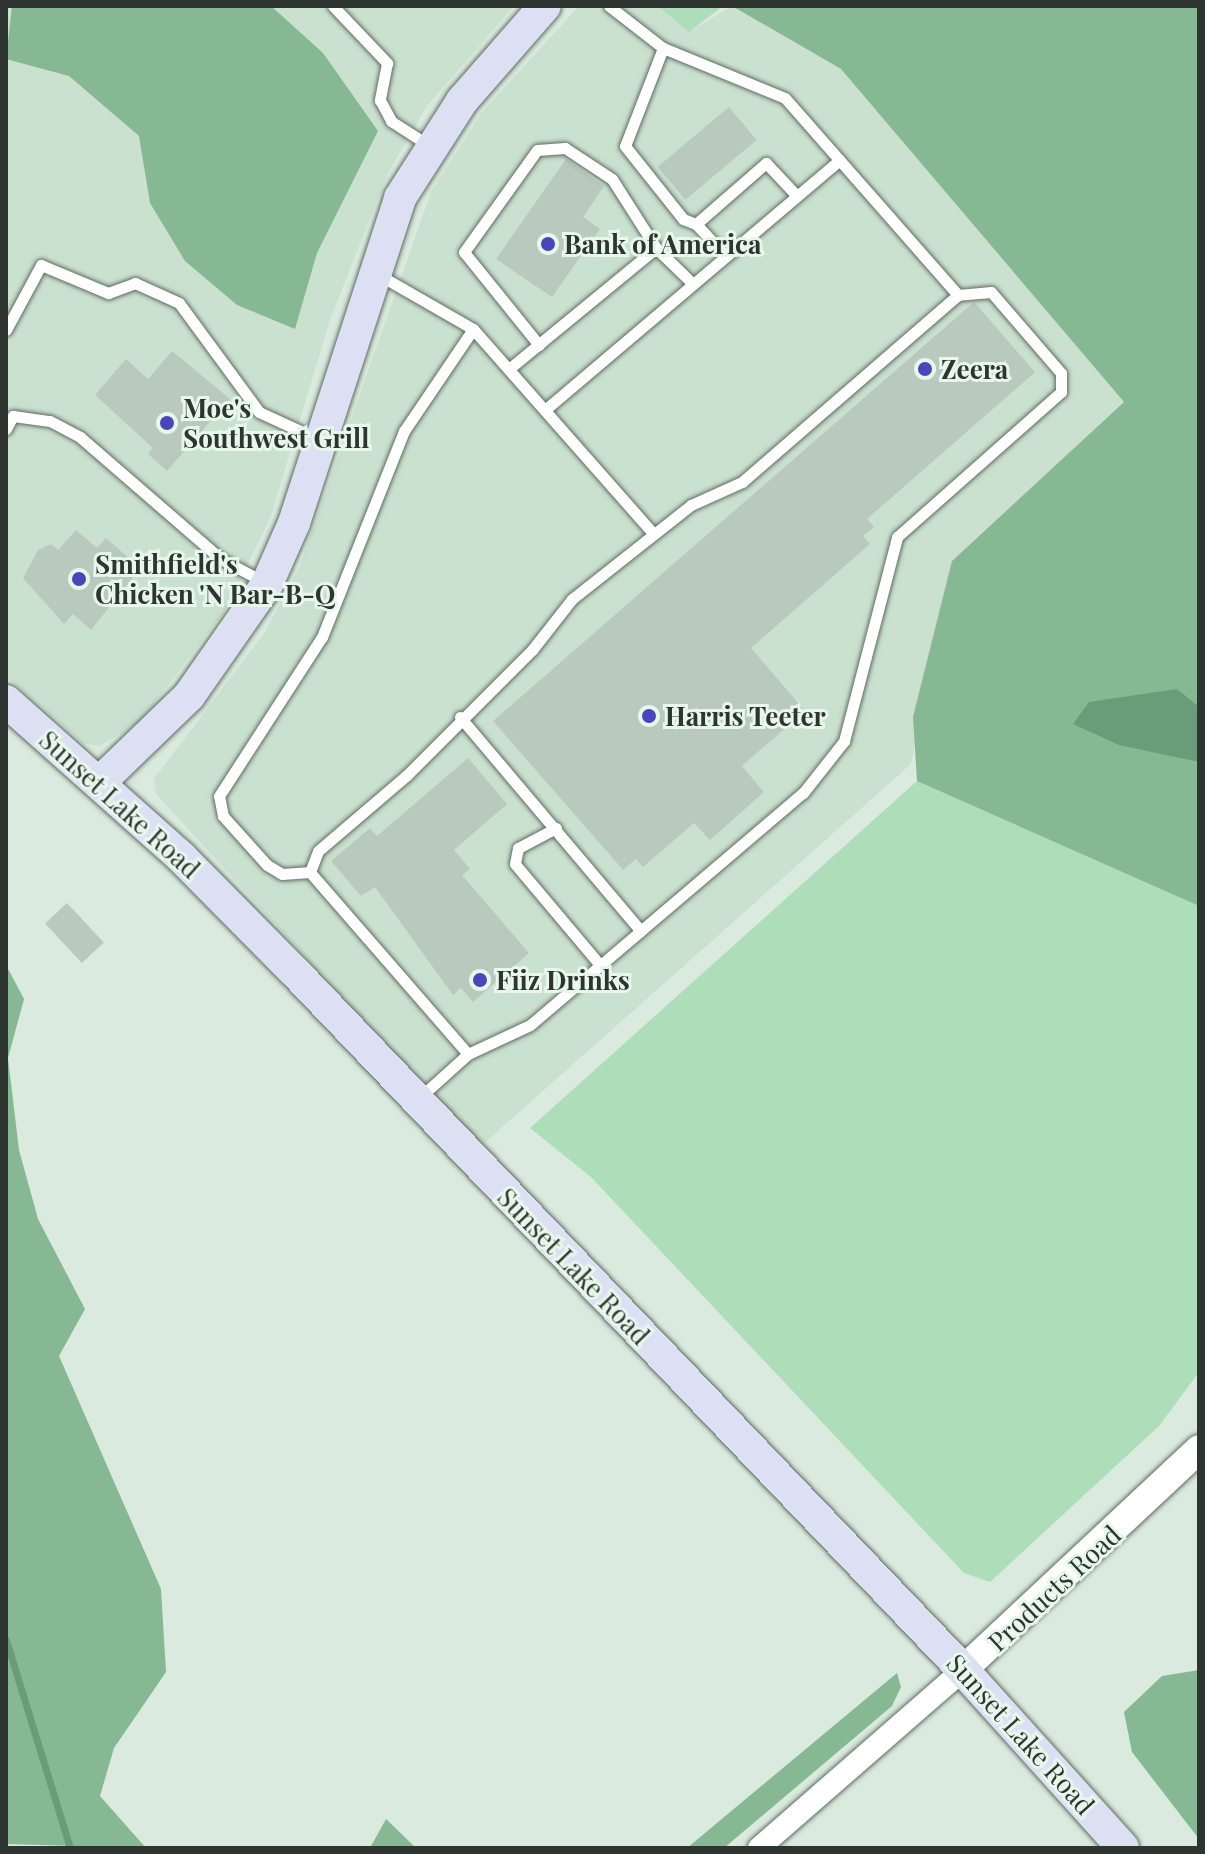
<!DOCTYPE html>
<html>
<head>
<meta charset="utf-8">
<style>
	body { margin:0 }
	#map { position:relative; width:1205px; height:1854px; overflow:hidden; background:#daeade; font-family:"Playfair Display",serif }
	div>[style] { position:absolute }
	.built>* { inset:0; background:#cbe1d0 }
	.green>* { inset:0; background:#aeddba }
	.forest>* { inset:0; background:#86b893 }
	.water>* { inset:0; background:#6b9c79 }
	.stream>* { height:7px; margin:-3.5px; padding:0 3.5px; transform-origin:3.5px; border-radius:3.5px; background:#6b9c79 }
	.building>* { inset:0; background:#bac9bd; transform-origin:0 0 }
	.roads { filter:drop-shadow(0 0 2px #5f6d62) drop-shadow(0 0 2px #5f6d62) }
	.service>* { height:11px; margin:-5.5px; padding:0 5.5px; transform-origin:5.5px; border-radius:5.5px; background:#fff }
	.minor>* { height:22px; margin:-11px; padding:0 11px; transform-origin:11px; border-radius:11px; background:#fff }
	.tertiary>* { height:28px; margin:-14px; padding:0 14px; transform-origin:14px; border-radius:14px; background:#fff }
	.secondary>* { height:32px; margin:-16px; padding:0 16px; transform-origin:16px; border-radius:16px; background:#dde0f3 }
	.dots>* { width:22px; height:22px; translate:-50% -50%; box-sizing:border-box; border:4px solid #e7f7eb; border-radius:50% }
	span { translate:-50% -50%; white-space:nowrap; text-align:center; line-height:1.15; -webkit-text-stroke:6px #e7f7eb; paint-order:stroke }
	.poi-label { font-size:26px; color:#2e3430; font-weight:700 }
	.left { translate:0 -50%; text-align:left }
	.street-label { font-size:26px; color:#2e3430 }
	.frame { position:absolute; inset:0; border:8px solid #2e3430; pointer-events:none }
</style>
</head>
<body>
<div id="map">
	<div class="built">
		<div style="clip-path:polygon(6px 6px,514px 6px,427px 106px,388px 173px,330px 320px,271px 516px,226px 609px,139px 723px,99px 746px,83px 743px,6px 676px)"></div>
		<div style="clip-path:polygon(579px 6px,667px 6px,690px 31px,732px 6px,841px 69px,1124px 402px,952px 561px,911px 764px,480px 1147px,156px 794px,154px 779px,265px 632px,299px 568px,431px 192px,483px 111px)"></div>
	</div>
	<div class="green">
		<div style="clip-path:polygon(658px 6px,723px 6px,689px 32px)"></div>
		<div style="clip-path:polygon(917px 781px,1199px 906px,1199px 1372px,1159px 1426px,990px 1582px,964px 1573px,591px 1177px,530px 1128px)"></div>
	</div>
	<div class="forest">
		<div style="clip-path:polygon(12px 6px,271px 6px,323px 53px,378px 131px,317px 253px,295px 329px,237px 305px,185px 261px,150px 203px,139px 136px,69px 76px,6px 59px)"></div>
		<div style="clip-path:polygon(732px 6px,1199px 6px,1199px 906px,917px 781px,913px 717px,952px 561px,1124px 402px,841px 69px)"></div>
		<div style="clip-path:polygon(6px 965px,24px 999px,8px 1058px,19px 1150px,38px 1219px,85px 1309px,59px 1356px,161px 1589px,166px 1672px,114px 1748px,100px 1796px,146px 1848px,6px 1844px)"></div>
		<div style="clip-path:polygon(1199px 1670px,1199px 1839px,1132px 1752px,1124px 1712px,1162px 1676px)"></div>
		<div style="clip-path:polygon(897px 1673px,901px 1687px,892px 1706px,724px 1848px,687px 1848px)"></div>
		<div style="clip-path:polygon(386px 1819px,416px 1848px,370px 1848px)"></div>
	</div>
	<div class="water">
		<div style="clip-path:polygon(1177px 689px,1199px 707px,1199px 762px,1119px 745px,1073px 724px,1089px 702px)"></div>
	</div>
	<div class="stream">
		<div style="left:6px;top:1640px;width:218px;rotate:72.9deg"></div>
	</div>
	<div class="building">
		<div style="left:729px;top:107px;width:43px;height:93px;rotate:50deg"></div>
		<div style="clip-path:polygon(566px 159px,604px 186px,583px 217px,600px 229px,552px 297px,496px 259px)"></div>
		<div style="clip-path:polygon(974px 302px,1035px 372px,867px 519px,874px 527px,863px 536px,870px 544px,751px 648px,805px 711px,742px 766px,764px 792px,710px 840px,694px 823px,643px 867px,636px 859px,623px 870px,493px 721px)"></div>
		<div style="clip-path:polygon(172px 351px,230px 399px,167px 471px,148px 454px,153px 448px,95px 395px,126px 359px,148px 379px)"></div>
		<div style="clip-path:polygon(76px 530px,97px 548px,106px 538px,140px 568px,91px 630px,73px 614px,64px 624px,23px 578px,38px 550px,51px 544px,58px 550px)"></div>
		<div style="clip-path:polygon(468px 758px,507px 804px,454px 850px,470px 869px,462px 875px,529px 953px,473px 1002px,461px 988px,453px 995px,375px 887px,361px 896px,331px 861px,370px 828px,377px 836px)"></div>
		<div style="left:67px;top:903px;width:54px;height:30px;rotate:47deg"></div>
	</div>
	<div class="roads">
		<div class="service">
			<div style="left:333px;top:6px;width:79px;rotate:46.5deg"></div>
			<div style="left:387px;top:63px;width:38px;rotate:101deg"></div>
			<div style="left:380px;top:100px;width:24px;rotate:62deg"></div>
			<div style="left:391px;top:121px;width:44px;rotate:33deg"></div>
			<div style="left:663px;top:48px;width:105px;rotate:111.2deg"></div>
			<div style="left:625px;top:146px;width:93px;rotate:51.5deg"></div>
			<div style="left:683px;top:219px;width:14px;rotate:21deg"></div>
			<div style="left:696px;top:224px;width:93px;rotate:-41.1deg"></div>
			<div style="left:766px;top:163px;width:44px;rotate:46.8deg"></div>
			<div style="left:696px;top:224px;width:41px;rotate:47deg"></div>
			<div style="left:379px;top:275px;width:108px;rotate:29.9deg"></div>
			<div style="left:473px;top:329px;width:271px;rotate:48.6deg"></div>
			<div style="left:6px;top:330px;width:74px;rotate:-61.7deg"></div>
			<div style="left:41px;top:265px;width:73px;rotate:22.7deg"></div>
			<div style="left:108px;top:293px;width:29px;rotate:-20deg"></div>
			<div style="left:135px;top:283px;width:48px;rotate:24.4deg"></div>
			<div style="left:179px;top:303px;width:135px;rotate:53.7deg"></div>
			<div style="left:259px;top:412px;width:67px;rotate:24.7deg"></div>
			<div style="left:539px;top:345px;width:119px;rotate:-128.9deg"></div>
			<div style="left:464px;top:252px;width:125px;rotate:-54.4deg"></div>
			<div style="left:537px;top:150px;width:28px;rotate:-4deg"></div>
			<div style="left:565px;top:148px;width:56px;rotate:33.4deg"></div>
			<div style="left:612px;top:179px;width:82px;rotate:57.5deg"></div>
			<div style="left:656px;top:248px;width:50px;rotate:44.2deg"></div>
			<div style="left:510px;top:368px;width:189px;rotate:-39.4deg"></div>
			<div style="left:546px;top:409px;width:385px;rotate:-40.3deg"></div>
			<div style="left:6px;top:429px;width:15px;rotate:-62deg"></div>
			<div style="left:13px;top:416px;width:37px;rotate:8deg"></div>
			<div style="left:50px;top:421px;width:34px;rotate:28deg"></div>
			<div style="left:80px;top:437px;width:186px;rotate:40.9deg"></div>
			<div style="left:221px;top:559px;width:51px;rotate:28.1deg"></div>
			<div style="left:460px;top:717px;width:280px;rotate:49.8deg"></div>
			<div style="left:556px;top:828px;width:43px;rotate:152.2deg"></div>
			<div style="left:518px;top:848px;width:16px;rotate:101deg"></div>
			<div style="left:515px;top:864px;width:132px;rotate:49.9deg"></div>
			<div style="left:310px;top:872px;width:28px;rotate:176deg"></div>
			<div style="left:282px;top:874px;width:17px;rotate:-149deg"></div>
			<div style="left:267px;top:865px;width:66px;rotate:-131.9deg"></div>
			<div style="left:223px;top:816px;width:20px;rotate:-101deg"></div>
			<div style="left:219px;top:796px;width:189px;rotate:-57.1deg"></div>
			<div style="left:322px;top:637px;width:222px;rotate:-68.3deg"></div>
			<div style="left:404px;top:431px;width:123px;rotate:-55.9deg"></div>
			<div style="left:468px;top:1054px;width:68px;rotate:-25.1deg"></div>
			<div style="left:530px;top:1025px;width:358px;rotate:-40.4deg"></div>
			<div style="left:803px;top:793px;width:66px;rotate:-51.7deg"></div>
			<div style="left:844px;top:741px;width:211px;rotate:-75.4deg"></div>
			<div style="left:897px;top:537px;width:219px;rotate:-41.5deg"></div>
			<div style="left:1061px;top:392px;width:19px;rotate:-90deg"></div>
			<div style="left:1061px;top:373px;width:107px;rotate:-130.8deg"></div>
			<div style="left:991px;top:292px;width:33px;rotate:175deg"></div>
			<div style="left:418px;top:1099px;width:67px;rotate:-42deg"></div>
			<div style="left:468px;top:1054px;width:241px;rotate:-131deg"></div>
			<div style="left:310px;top:872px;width:22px;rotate:-69deg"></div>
			<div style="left:318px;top:851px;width:117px;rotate:-40.5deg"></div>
			<div style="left:407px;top:775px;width:177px;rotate:-45deg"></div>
			<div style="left:532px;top:650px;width:65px;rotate:-51.9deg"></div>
			<div style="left:572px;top:599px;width:152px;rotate:-38.3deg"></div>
			<div style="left:691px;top:505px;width:56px;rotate:-24.3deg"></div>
			<div style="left:742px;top:482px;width:286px;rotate:-40.9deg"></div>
			<div style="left:958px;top:295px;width:262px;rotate:-131.3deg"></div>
			<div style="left:785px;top:98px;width:132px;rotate:-157.7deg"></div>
			<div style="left:663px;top:48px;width:68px;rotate:-142.1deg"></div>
		</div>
		<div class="minor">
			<div style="left:759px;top:1848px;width:271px;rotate:-41.1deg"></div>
		</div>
		<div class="tertiary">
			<div style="left:963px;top:1670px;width:323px;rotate:-43.1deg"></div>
		</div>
		<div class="secondary">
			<div style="left:6px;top:701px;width:236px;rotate:41.7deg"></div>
			<div style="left:182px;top:858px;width:158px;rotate:45.3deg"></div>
			<div style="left:293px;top:970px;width:969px;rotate:46.25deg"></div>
			<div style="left:963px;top:1670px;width:239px;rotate:48deg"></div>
			<div style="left:100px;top:782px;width:124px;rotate:-44deg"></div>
			<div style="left:189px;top:696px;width:136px;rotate:-55.1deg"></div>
			<div style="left:267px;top:584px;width:67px;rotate:-66.1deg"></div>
			<div style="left:294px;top:523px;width:342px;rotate:-71.9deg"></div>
			<div style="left:400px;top:198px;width:115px;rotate:-57.4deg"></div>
			<div style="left:462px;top:101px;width:126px;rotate:-48.9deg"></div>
		</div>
	</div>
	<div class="dots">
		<div style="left:548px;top:244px;background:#4945bb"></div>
		<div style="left:925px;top:369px;background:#4945bb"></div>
		<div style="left:167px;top:423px;background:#4945bb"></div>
		<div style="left:79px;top:579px;background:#4945bb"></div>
		<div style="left:649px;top:716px;background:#4945bb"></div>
		<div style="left:480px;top:980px;background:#4945bb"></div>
	</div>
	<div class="poi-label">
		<span class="left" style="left:564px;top:244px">Bank of America</span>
		<span class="left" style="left:941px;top:369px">Zeera</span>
		<span class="left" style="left:183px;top:423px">Moe's<br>Southwest Grill</span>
		<span class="left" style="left:95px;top:579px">Smithfield's<br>Chicken 'N Bar-B-Q</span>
		<span class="left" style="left:665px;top:716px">Harris Teeter</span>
		<span class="left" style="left:496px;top:980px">Fiiz Drinks</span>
	</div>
	<div class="street-label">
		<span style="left:120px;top:804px;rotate:42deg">Sunset Lake Road</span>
		<span style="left:574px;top:1266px;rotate:46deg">Sunset Lake Road</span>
		<span style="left:1054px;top:1588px;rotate:-43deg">Products Road</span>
		<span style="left:1021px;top:1734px;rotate:48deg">Sunset Lake Road</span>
	</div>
	<div class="frame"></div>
</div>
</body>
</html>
